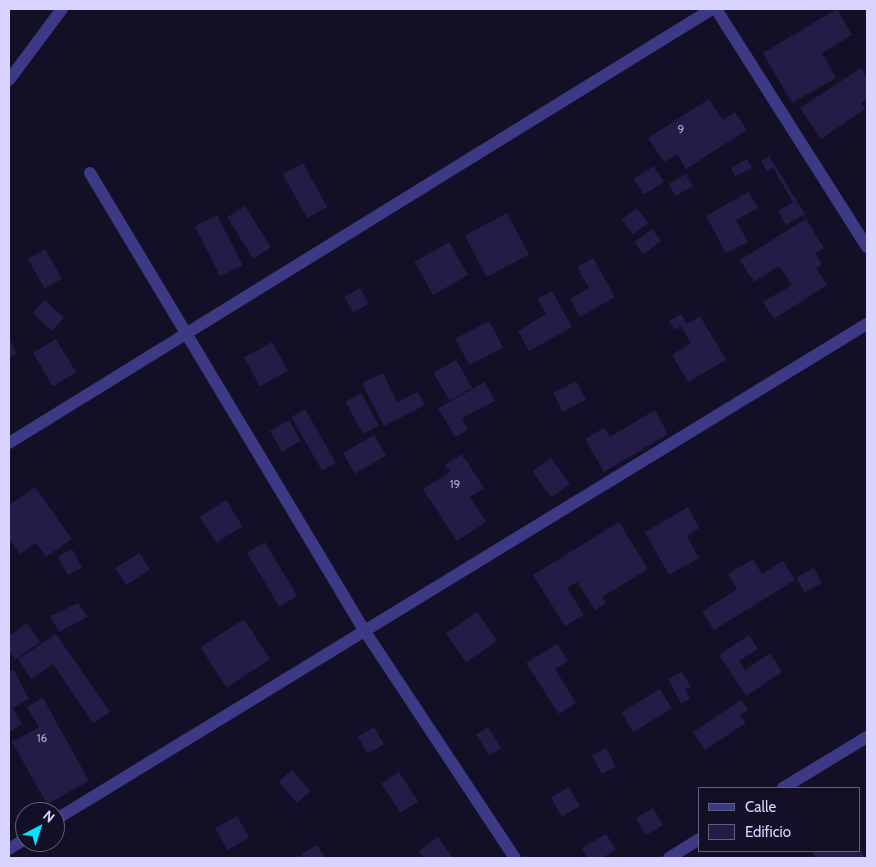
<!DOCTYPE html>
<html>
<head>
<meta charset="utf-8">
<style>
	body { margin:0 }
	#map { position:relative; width:876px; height:867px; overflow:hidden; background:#130f26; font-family:Cabin,sans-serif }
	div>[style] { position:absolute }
	.building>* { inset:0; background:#241b47; transform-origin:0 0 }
	.street>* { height:12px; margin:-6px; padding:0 6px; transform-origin:6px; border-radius:6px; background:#3d3a85 }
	span { translate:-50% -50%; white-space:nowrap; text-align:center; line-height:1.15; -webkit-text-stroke:4px #130f26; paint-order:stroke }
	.number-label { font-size:12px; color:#aca6d1 }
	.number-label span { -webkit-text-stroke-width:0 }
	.frame { position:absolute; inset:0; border:10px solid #d9d4ff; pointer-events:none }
	.legend { position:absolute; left:698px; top:787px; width:162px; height:65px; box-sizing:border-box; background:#130f26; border:1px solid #625e7d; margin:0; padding:6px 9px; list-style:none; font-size:15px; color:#d9d4ff }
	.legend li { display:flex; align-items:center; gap:10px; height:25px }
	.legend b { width:25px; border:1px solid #625e7d }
	.north { position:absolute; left:15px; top:802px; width:50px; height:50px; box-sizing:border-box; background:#130f26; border:1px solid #625e7d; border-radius:50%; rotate:40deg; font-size:14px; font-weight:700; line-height:20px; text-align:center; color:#d9d4ff }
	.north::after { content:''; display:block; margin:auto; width:18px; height:22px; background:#00e5ff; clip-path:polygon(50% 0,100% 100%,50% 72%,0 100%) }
</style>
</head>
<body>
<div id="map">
	<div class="building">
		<div style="clip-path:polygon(837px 9px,852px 35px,822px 53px,836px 78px,792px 103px,763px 53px)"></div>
		<div style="clip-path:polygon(861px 68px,867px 78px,867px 99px,861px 103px,865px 109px,821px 139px,800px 108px)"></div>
		<div style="clip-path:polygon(709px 99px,723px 120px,735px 112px,747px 130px,686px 169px,677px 154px,664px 162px,648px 138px)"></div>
		<div style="clip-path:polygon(769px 156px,805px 214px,786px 225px,778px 211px,793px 202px,773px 168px,767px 171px,761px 161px)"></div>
		<div style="clip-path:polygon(747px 159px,752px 168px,735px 176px,731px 168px)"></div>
		<div style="left:303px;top:163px;width:50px;height:23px;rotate:61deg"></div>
		<div style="left:654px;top:166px;width:19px;height:24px;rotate:58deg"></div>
		<div style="left:686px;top:174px;width:14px;height:20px;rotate:60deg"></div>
		<div style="clip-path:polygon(748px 192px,758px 208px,736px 220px,748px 242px,726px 253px,706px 216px)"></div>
		<div style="left:245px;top:206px;width:49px;height:21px;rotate:58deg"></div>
		<div style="left:637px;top:208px;width:19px;height:19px;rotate:54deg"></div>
		<div style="left:507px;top:213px;width:47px;height:48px;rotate:62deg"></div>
		<div style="left:217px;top:215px;width:56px;height:25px;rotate:63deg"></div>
		<div style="clip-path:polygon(806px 219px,824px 248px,815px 253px,822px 264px,816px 268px,827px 285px,774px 319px,763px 302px,792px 285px,779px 266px,754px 282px,740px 260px)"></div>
		<div style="left:652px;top:229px;width:15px;height:22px;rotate:53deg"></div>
		<div style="left:449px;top:242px;width:38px;height:40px;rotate:60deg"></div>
		<div style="left:45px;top:249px;width:34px;height:20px;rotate:60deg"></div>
		<div style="clip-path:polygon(593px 258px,615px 297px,580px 317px,570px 299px,589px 288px,577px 267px)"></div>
		<div style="left:360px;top:288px;width:18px;height:18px;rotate:61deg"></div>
		<div style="clip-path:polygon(552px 291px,572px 327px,529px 351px,518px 331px,546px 314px,537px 299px)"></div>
		<div style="left:45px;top:300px;width:26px;height:18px;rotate:43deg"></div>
		<div style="clip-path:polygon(681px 314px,687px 324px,700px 316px,726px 360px,688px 382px,672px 355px,691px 343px,681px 326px,674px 330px,669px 321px)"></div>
		<div style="left:489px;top:321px;width:30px;height:38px;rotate:62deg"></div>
		<div style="clip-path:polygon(9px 338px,17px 354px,9px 358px)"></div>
		<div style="left:56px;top:339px;width:39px;height:27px;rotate:59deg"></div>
		<div style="left:272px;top:342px;width:33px;height:32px;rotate:61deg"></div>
		<div style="left:456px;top:360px;width:32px;height:26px;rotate:60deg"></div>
		<div style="clip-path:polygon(383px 373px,397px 402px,418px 392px,425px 405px,384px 426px,362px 383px)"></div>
		<div style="left:576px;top:381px;width:21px;height:26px;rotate:62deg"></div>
		<div style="clip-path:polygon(485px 382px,495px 401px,462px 418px,468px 430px,455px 437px,438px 408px)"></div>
		<div style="left:361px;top:393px;width:37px;height:18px;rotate:61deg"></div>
		<div style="left:305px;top:409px;width:62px;height:16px;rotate:60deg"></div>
		<div style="clip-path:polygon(655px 410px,668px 434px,604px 472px,585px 439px,604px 428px,610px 437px)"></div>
		<div style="left:289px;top:420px;width:24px;height:22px;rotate:60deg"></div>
		<div style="left:374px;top:435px;width:24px;height:36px;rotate:60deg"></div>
		<div style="clip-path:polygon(462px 454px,484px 488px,470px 497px,486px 522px,457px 541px,423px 489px,450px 472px,445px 465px)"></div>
		<div style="left:551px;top:458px;width:32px;height:23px;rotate:54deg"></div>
		<div style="clip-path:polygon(35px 487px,72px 539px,46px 557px,36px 543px,20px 554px,9px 539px,9px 505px)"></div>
		<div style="left:226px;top:500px;width:31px;height:31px;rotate:58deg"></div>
		<div style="clip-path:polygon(688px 507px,699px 528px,687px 536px,699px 558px,669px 575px,645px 532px)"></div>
		<div style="clip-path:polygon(619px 522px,648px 569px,602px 597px,606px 604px,595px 610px,577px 582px,567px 588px,584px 615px,565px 626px,533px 575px)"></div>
		<div style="left:265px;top:542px;width:63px;height:21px;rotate:59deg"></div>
		<div style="left:72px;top:549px;width:21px;height:16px;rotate:62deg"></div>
		<div style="left:139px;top:553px;width:20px;height:28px;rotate:57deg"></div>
		<div style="clip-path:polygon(753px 559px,762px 574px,783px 561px,795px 580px,714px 630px,702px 612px,737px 589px,728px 574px)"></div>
		<div style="left:814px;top:568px;width:17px;height:20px;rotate:62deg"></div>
		<div style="clip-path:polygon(78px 603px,88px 617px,59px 632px,50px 616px)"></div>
		<div style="left:477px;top:612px;width:35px;height:38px;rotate:55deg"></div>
		<div style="left:244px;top:619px;width:48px;height:52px;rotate:57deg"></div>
		<div style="clip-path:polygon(27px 623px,40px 642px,15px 660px,9px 651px,9px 636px)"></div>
		<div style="clip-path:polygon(56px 634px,110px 712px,93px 723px,53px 664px,31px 679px,18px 659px)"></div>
		<div style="clip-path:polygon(749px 635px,758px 649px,739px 661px,745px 670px,770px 653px,782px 672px,746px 696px,719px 655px)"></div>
		<div style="clip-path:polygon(557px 644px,568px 661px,555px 669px,576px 703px,559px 714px,526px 663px)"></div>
		<div style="clip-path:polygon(14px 670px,29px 699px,13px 708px,22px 724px,9px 732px,9px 672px)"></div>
		<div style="clip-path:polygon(682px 672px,691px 687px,685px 689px,690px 699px,681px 703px,668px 679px)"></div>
		<div style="left:660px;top:689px;width:23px;height:45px;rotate:59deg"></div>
		<div style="clip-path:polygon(43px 698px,89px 781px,47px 804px,12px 742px,39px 727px,27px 707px)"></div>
		<div style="clip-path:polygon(741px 700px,748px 710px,740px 715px,746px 723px,705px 750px,693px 732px)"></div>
		<div style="left:374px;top:727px;width:20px;height:19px;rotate:60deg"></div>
		<div style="left:488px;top:727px;width:25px;height:14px;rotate:58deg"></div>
		<div style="left:606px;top:748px;width:21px;height:16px;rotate:62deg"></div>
		<div style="left:292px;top:770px;width:28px;height:18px;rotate:49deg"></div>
		<div style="left:399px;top:772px;width:35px;height:21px;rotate:57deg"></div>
		<div style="left:569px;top:787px;width:22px;height:21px;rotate:60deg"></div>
		<div style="left:653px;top:808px;width:20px;height:20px;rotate:60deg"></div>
		<div style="left:237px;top:816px;width:25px;height:25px;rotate:61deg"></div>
		<div style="clip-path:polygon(606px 834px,616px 850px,602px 858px,588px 858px,582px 848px)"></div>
		<div style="clip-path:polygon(438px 837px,453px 858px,424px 858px,419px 851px)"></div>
		<div style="clip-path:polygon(317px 845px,325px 857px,303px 858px,301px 854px)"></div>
		<div style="clip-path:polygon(811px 851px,861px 851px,865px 858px,816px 858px)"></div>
	</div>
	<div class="street">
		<div style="left:716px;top:9px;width:282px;rotate:57.6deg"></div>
		<div style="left:9px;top:80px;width:89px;rotate:-53.3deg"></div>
		<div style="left:90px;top:173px;width:533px;rotate:59.05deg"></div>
		<div style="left:364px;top:630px;width:273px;rotate:56.5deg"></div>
		<div style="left:9px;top:443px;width:826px;rotate:-31.69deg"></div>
		<div style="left:783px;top:788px;width:98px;rotate:-31.3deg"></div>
		<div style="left:55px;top:820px;width:952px;rotate:-31.42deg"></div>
		<div style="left:9px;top:849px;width:19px;rotate:-32deg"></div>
		<div style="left:669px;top:858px;width:36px;rotate:-32deg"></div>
	</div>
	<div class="number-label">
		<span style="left:681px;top:129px">9</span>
		<span style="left:455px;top:484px">19</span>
		<span style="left:42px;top:738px">16</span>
	</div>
	<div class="frame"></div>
	<ul class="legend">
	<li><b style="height:6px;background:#3d3a85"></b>Calle</li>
	<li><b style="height:14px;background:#241b47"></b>Edificio</li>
	</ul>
	<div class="north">N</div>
</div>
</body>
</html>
